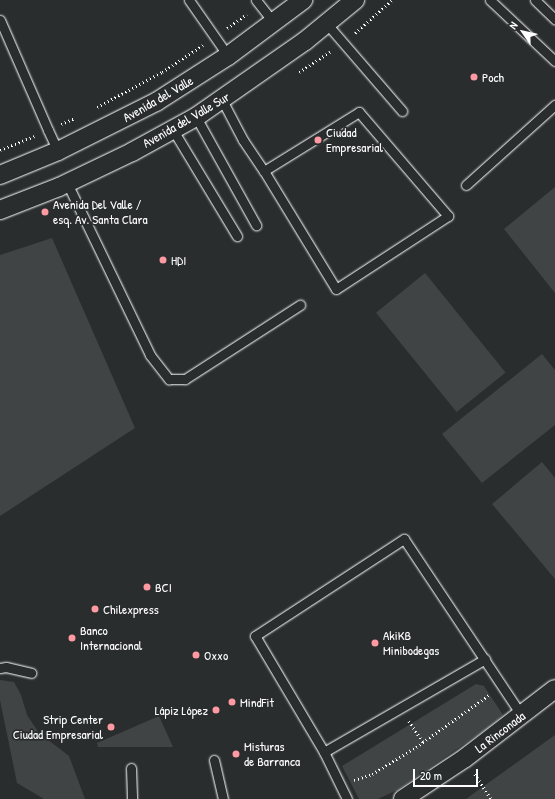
<!DOCTYPE html>
<html>
<head>
<meta charset="utf-8">
<style>
	body { margin:0 }
	#map { position:relative; width:555px; height:799px; overflow:hidden; background:#2a2d2e; font-family:"Patrick Hand",sans-serif }
	div>[style] { position:absolute }
	.green>* { inset:0; background:#414445; transform-origin:0 0 }
	.path>* { height:2.5px; margin-top:-1.25px; transform-origin:0; background:repeating-linear-gradient(90deg,#fff 0 1px,transparent 0 4px) }
	.roads { filter:drop-shadow(0 0 1px #fff) drop-shadow(0 0 1px #fff) }
	.service>* { height:9px; margin:-4.5px; padding:0 4.5px; transform-origin:4.5px; border-radius:4.5px; background:#2a2d2e }
	.minor>* { height:18px; margin:-9px; padding:0 9px; transform-origin:9px; border-radius:9px; background:#2a2d2e }
	.dots>* { width:11px; height:11px; translate:-50% -50%; box-sizing:border-box; border:2px solid #2a2d2e; border-radius:50% }
	span { translate:-50% -50%; white-space:nowrap; text-align:center; line-height:1.15; -webkit-text-stroke:3.5px #2a2d2e; paint-order:stroke }
	.poi-label { font-size:13px; color:#fff }
	.left { translate:0 -50%; text-align:left }
	.right { translate:-100% -50%; text-align:right }
	.street-label { font-size:13px; color:#fff }
	.north { position:absolute; left:503px; top:12px; width:40px; height:40px; -webkit-text-stroke:3px #2a2d2e; paint-order:stroke; rotate:304deg; font-size:11px; font-weight:700; line-height:16px; text-align:center; color:#fff }
	.north::after { content:''; display:block; margin:auto; width:14px; height:18px; background:#fff; clip-path:polygon(50% 0,100% 100%,50% 72%,0 100%) }
	.scale { position:absolute; left:413px; top:769px; width:65px; height:18px; box-sizing:border-box; border:2px solid #fff; border-top:0; padding-left:5px; font-size:12px; line-height:14px; white-space:nowrap; color:#fff; -webkit-text-stroke:3px #2a2d2e; paint-order:stroke }
</style>
</head>
<body>
<div id="map">
	<div class="green">
		<div style="clip-path:polygon(555px 187px,555px 293px,504px 229px)"></div>
		<div style="clip-path:polygon(52px 238px,135px 428px,0 516px,0 255px)"></div>
		<div style="left:425px;top:273px;width:128px;height:63px;rotate:51deg"></div>
		<div style="clip-path:polygon(542px 354px,555px 370px,555px 425px,482px 483px,442px 434px)"></div>
		<div style="clip-path:polygon(542px 462px,555px 478px,555px 579px,492px 504px)"></div>
		<div style="clip-path:polygon(0 680px,14px 682px,21px 695px,27px 715px,39px 733px,69px 756px,85px 799px,44px 799px,17px 783px,0 700px)"></div>
		<div style="clip-path:polygon(476px 684px,484px 686px,503px 715px,489px 727px,397px 790px,378px 799px,359px 799px,342px 766px)"></div>
		<div style="clip-path:polygon(159px 716px,173px 747px,98px 747px,97px 743px)"></div>
		<div style="clip-path:polygon(555px 735px,555px 799px,466px 799px)"></div>
	</div>
	<div class="path">
		<div style="left:227px;top:28px;width:24px;rotate:-35deg"></div>
		<div style="left:355px;top:33px;width:50px;rotate:-41.7deg"></div>
		<div style="left:299px;top:72px;width:37px;rotate:-33deg"></div>
		<div style="left:97px;top:107px;width:74px;rotate:-28.3deg"></div>
		<div style="left:162px;top:72px;width:49px;rotate:-33.4deg"></div>
		<div style="left:61px;top:124px;width:15px;rotate:-23deg"></div>
		<div style="left:0;top:150px;width:37px;rotate:-22deg"></div>
		<div style="left:409px;top:721px;width:25px;rotate:56deg"></div>
		<div style="left:475px;top:774px;width:30px;rotate:57deg"></div>
		<div style="left:354px;top:780px;width:19px;rotate:-18deg"></div>
		<div style="left:372px;top:774px;width:52px;rotate:-31.5deg"></div>
		<div style="left:416px;top:747px;width:90px;rotate:-35.5deg"></div>
	</div>
	<div class="roads">
		<div class="service">
			<div style="left:189px;top:0;width:68px;rotate:55.1deg"></div>
			<div style="left:256px;top:0;width:29px;rotate:52deg"></div>
			<div style="left:490px;top:0;width:89px;rotate:43.2deg"></div>
			<div style="left:535px;top:0;width:28px;rotate:44deg"></div>
			<div style="left:0;top:20px;width:120px;rotate:66.4deg"></div>
			<div style="left:48px;top:130px;width:23px;rotate:65deg"></div>
			<div style="left:327px;top:24px;width:115px;rotate:49.2deg"></div>
			<div style="left:222px;top:100px;width:45px;rotate:62.3deg"></div>
			<div style="left:243px;top:140px;width:37px;rotate:56deg"></div>
			<div style="left:264px;top:171px;width:138px;rotate:58.6deg"></div>
			<div style="left:336px;top:289px;width:134px;rotate:-33.1deg"></div>
			<div style="left:448px;top:216px;width:137px;rotate:-130.6deg"></div>
			<div style="left:359px;top:112px;width:112px;rotate:148.2deg"></div>
			<div style="left:196px;top:117px;width:124px;rotate:60.9deg"></div>
			<div style="left:173px;top:130px;width:124px;rotate:58.9deg"></div>
			<div style="left:67px;top:183px;width:191px;rotate:64.2deg"></div>
			<div style="left:150px;top:355px;width:31px;rotate:52deg"></div>
			<div style="left:169px;top:379px;width:16px"></div>
			<div style="left:185px;top:379px;width:137px;rotate:-32.8deg"></div>
			<div style="left:466px;top:185px;width:120px;rotate:-42deg"></div>
			<div style="left:0;top:668px;width:6px;rotate:-9deg"></div>
			<div style="left:6px;top:667px;width:26px;rotate:13deg"></div>
			<div style="left:324px;top:752px;width:186px;rotate:-30deg"></div>
			<div style="left:214px;top:760px;width:40px;rotate:77deg"></div>
			<div style="left:131px;top:768px;width:31px;rotate:88deg"></div>
			<div style="left:347px;top:799px;width:52px;rotate:-116.1deg"></div>
			<div style="left:324px;top:752px;width:135px;rotate:-120.7deg"></div>
			<div style="left:255px;top:636px;width:178px;rotate:-33.1deg"></div>
			<div style="left:404px;top:539px;width:213px;rotate:56.3deg"></div>
		</div>
		<div class="minor">
			<div style="left:0;top:175px;width:63px;rotate:-22.5deg"></div>
			<div style="left:58px;top:151px;width:110px;rotate:-26.6deg"></div>
			<div style="left:156px;top:102px;width:85px;rotate:-32.6deg"></div>
			<div style="left:228px;top:56px;width:94px;rotate:-36.7deg"></div>
			<div style="left:0;top:210px;width:63px;rotate:-21.3deg"></div>
			<div style="left:59px;top:187px;width:81px;rotate:-25.6deg"></div>
			<div style="left:132px;top:152px;width:73px;rotate:-28.7deg"></div>
			<div style="left:196px;top:117px;width:133px;rotate:-34.9deg"></div>
			<div style="left:305px;top:41px;width:65px;rotate:-39.4deg"></div>
			<div style="left:403px;top:799px;width:74px;rotate:-33.5deg"></div>
			<div style="left:465px;top:758px;width:113px;rotate:-37.5deg"></div>
		</div>
	</div>
	<div class="dots">
		<div style="left:474px;top:77px;background:#ff9aa2"></div>
		<div style="left:318px;top:140px;background:#ff9aa2"></div>
		<div style="left:45px;top:212px;background:#ff9aa2"></div>
		<div style="left:163px;top:260px;background:#ff9aa2"></div>
		<div style="left:147px;top:587px;background:#ff9aa2"></div>
		<div style="left:95px;top:609px;background:#ff9aa2"></div>
		<div style="left:72px;top:638px;background:#ff9aa2"></div>
		<div style="left:375px;top:643px;background:#ff9aa2"></div>
		<div style="left:196px;top:655px;background:#ff9aa2"></div>
		<div style="left:232px;top:702px;background:#ff9aa2"></div>
		<div style="left:216px;top:710px;background:#ff9aa2"></div>
		<div style="left:111px;top:727px;background:#ff9aa2"></div>
		<div style="left:236px;top:754px;background:#ff9aa2"></div>
	</div>
	<div class="poi-label">
		<span class="left" style="left:482px;top:77px">Poch</span>
		<span class="left" style="left:326px;top:140px">Ciudad<br>Empresarial</span>
		<span class="left" style="left:53px;top:212px">Avenida Del Valle /<br>esq. Av. Santa Clara</span>
		<span class="left" style="left:171px;top:260px">HDI</span>
		<span class="left" style="left:155px;top:587px">BCI</span>
		<span class="left" style="left:103px;top:609px">Chilexpress</span>
		<span class="left" style="left:80px;top:638px">Banco<br>Internacional</span>
		<span class="left" style="left:383px;top:643px">AkiKB<br>Minibodegas</span>
		<span class="left" style="left:204px;top:655px">Oxxo</span>
		<span class="left" style="left:240px;top:702px">MindFit</span>
		<span class="right" style="left:208px;top:710px">Lápiz López</span>
		<span class="right" style="left:103px;top:727px">Strip Center<br>Ciudad Empresarial</span>
		<span class="left" style="left:244px;top:754px">Misturas<br>de Barranca</span>
	</div>
	<div class="street-label">
		<span style="left:158px;top:99px;rotate:-30deg">Avenida del Valle</span>
		<span style="left:186px;top:120px;rotate:-30deg">Avenida del Valle Sur</span>
		<span style="left:500px;top:732px;rotate:-37deg">La Rinconada</span>
	</div>
	<div class="north">N</div>
	<div class="scale">20 m</div>
</div>
</body>
</html>
